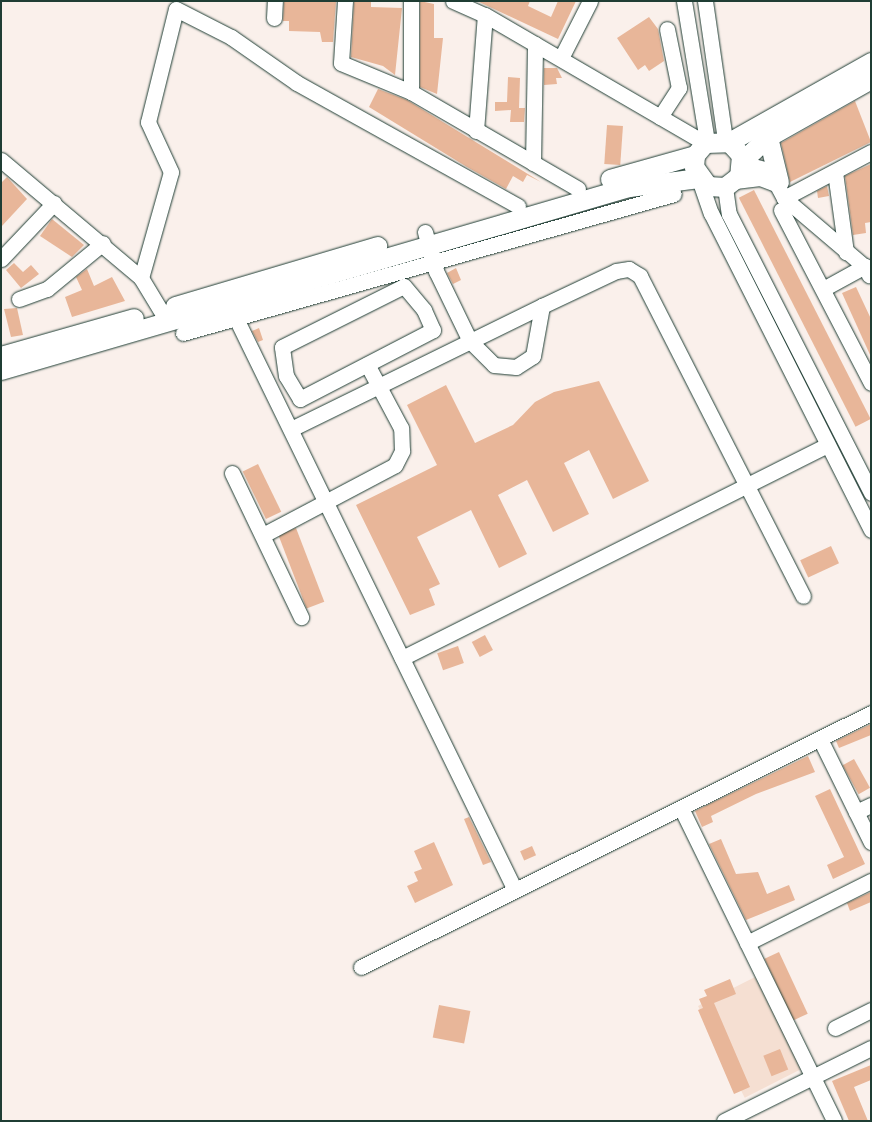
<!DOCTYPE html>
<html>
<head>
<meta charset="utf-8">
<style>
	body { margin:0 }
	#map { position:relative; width:872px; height:1122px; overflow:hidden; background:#faf0eb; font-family:Sriracha,sans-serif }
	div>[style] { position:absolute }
	.built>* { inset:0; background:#f5dfd2; transform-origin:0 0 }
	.building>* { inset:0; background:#e8b699; transform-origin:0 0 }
	.roads { filter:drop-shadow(0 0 1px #1f3d34) drop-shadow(0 0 1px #1f3d34) }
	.minor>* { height:15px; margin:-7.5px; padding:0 7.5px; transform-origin:7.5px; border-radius:7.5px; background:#fff }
	.major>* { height:19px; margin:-9.5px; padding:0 9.5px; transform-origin:9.5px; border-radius:9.5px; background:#fff }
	span { translate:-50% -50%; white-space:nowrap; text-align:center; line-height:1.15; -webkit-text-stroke:4px #fff; paint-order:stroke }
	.frame { position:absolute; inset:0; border:2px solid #1f3d34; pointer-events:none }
</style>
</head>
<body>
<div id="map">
	<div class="built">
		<div style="left:755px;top:977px;width:103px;height:64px;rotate:63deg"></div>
	</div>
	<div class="building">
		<div style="clip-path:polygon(284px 1px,336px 1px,333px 42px,322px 42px,320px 32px,289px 31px,289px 21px,283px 21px)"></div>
		<div style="clip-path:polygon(354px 1px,371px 1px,371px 7px,402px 8px,395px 75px,383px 66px,351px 57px)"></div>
		<div style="clip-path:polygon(420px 1px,434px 4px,434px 38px,443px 38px,437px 94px,420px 87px)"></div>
		<div style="clip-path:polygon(477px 1px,530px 1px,528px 6px,551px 17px,558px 1px,576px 1px,558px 39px)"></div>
		<div style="clip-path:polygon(649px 17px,658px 29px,664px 61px,649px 71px,645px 65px,638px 70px,617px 38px)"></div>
		<div style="clip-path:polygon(544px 68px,557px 68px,562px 78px,556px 78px,557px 84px,544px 85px)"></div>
		<div style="clip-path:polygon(508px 77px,520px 78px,519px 108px,525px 108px,524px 122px,510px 122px,511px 110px,495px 111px,495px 102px,507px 102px)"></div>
		<div style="clip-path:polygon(378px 89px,407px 100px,541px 182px,527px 175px,523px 182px,513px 176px,506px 189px,467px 167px,369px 107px)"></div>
		<div style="clip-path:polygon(855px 101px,871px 142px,790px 182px,781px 143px)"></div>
		<div style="left:607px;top:125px;width:16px;height:39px;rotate:4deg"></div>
		<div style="clip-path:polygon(871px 164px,871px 222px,865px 223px,866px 233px,853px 235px,845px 176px)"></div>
		<div style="clip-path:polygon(7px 177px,27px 199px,1px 227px,1px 183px)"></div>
		<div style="clip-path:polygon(827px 186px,829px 196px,818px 198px,817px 191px)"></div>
		<div style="left:754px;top:190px;width:257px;height:17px;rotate:63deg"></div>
		<div style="clip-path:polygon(52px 219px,84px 245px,72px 257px,40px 236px)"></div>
		<div style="clip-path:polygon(14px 263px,23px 272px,31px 265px,39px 274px,21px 288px,6px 270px)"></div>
		<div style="clip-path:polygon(456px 268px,461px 280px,453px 284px,447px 273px)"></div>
		<div style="clip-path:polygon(87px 269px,94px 286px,112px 277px,125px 301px,72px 317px,65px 297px,82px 290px,76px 277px)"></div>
		<div style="clip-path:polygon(856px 287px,871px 319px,871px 357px,842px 293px)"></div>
		<div style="clip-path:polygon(17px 308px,23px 335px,11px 337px,4px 309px)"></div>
		<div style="clip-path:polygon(259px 328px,263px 340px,258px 342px,252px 331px)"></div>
		<div style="clip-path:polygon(599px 381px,649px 481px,613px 499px,589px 450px,564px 463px,589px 514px,553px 532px,527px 480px,498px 495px,527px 554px,499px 568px,471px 510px,417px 537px,440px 584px,429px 589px,435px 605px,410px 615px,356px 505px,437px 465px,407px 405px,446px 385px,475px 443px,513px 425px,535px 402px,554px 392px)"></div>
		<div style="left:258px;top:464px;width:53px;height:17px;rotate:64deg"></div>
		<div style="left:296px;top:528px;width:79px;height:19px;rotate:69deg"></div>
		<div style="left:831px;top:546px;width:19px;height:34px;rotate:65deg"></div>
		<div style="left:485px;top:635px;width:17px;height:15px;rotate:62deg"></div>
		<div style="left:458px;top:646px;width:18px;height:22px;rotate:71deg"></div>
		<div style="clip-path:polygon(871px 724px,871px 735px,839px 748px,836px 741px)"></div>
		<div style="clip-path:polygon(808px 756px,815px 772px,756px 794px,711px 816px,713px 822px,702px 827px,695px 811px)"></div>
		<div style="left:854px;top:759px;width:33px;height:13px;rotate:61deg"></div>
		<div style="clip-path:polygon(830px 789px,865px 864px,833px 879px,827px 865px,844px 857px,815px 796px)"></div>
		<div style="clip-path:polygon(469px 817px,491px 862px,483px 865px,464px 819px)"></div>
		<div style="clip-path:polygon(721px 839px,736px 874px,758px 872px,767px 894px,789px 885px,795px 900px,746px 920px,709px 844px)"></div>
		<div style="clip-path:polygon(434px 842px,453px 885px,415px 903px,407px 886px,418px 881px,414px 872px,422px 869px,414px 851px)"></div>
		<div style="left:532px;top:846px;width:10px;height:13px;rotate:66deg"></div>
		<div style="clip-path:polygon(871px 892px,871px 902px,850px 911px,847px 903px)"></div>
		<div style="left:779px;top:952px;width:68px;height:16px;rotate:65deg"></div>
		<div style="clip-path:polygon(730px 979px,736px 994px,714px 1003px,750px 1087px,734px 1094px,698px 1010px,703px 1008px,699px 999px,707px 996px,704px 990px)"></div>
		<div style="left:439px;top:1005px;width:32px;height:33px;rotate:11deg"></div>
		<div style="left:780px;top:1049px;width:22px;height:18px;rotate:68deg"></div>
		<div style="clip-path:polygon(871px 1065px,871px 1080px,854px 1087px,868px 1121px,849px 1121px,832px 1081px)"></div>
	</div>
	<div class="roads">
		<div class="minor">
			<div style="left:345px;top:1px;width:62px;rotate:93.7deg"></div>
			<div style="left:341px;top:63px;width:76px;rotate:22.5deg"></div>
			<div style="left:411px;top:92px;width:193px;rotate:30.1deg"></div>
			<div style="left:453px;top:1px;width:35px;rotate:24deg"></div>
			<div style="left:485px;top:15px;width:255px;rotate:30.2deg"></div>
			<div style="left:684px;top:1px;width:143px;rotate:80.7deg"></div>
			<div style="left:705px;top:1px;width:140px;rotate:81.8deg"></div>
			<div style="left:274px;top:18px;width:17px;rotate:-87deg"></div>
			<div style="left:561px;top:58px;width:64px;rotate:-63deg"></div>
			<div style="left:411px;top:92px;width:91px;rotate:-90deg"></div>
			<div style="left:660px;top:117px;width:35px;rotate:-57deg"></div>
			<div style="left:679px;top:88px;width:60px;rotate:-101.5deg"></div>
			<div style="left:476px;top:131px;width:116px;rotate:-85.6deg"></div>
			<div style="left:1px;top:160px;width:183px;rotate:40.1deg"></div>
			<div style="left:141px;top:278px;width:50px;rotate:58.8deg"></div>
			<div style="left:533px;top:163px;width:119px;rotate:-89deg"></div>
			<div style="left:742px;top:163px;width:28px;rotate:15deg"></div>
			<div style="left:769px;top:170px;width:32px;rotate:62deg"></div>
			<div style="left:784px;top:198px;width:114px;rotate:40.4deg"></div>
			<div style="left:835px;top:172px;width:81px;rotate:82.2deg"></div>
			<div style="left:699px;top:179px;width:36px;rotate:71deg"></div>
			<div style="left:711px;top:213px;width:355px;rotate:63.2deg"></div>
			<div style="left:735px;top:181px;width:25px;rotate:-7deg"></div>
			<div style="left:760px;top:178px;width:19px;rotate:21deg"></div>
			<div style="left:725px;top:187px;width:27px;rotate:82deg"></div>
			<div style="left:729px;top:214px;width:313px;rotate:63deg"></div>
			<div style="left:784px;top:198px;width:98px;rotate:-27.9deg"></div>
			<div style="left:781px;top:210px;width:195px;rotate:62.5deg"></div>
			<div style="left:425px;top:232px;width:41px;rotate:74.2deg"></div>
			<div style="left:436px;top:271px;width:78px;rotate:64.1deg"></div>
			<div style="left:470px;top:341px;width:34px;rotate:45deg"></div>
			<div style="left:494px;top:365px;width:22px;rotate:5deg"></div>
			<div style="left:516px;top:367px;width:20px;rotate:-33deg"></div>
			<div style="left:533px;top:356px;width:51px;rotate:-79.8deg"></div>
			<div style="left:1px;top:259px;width:77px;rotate:-46.6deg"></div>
			<div style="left:141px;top:278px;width:110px;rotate:-74.2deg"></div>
			<div style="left:171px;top:172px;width:55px;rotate:-114.7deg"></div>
			<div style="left:148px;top:122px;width:116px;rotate:-76.1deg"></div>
			<div style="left:176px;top:9px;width:62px;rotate:27deg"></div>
			<div style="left:231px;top:37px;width:80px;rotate:34.9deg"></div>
			<div style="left:297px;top:83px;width:253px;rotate:29.1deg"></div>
			<div style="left:404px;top:286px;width:31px;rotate:50deg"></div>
			<div style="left:424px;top:310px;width:22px;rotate:66deg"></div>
			<div style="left:433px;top:330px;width:150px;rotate:152.6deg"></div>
			<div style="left:300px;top:399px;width:27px;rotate:-121deg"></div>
			<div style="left:286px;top:376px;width:29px;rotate:-98deg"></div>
			<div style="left:282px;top:347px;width:136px;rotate:-26.6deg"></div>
			<div style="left:823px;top:289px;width:48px;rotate:-28.7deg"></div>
			<div style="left:865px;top:266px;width:10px;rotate:66deg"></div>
			<div style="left:19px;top:299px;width:30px;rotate:-20deg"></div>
			<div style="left:47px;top:289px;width:72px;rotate:-39.4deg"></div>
			<div style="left:229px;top:304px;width:652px;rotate:63.99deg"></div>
			<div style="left:183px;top:333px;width:510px;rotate:-15.81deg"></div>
			<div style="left:291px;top:429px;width:280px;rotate:-26.1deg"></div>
			<div style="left:542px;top:306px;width:82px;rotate:-25.3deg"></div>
			<div style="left:616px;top:271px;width:13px;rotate:-9deg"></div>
			<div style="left:629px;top:269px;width:13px;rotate:32deg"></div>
			<div style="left:640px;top:276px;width:359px;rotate:63deg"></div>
			<div style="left:232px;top:473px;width:160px;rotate:64.4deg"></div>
			<div style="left:263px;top:535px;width:149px;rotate:-27.9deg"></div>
			<div style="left:395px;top:465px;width:16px;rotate:-63deg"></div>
			<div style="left:402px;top:451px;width:23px;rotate:-92deg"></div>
			<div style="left:401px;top:428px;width:72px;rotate:-118deg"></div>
			<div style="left:402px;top:658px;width:476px;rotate:-26.6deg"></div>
			<div style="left:820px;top:739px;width:115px;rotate:63.7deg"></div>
			<div style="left:681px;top:808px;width:348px;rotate:63.9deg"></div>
			<div style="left:856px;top:812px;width:17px;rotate:-25deg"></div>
			<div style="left:747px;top:943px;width:139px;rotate:-26.6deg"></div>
			<div style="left:361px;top:967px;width:570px;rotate:-26.48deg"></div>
			<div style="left:835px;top:1028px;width:40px;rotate:-26.6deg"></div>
			<div style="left:724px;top:1121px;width:164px;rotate:-26.4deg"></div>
		</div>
		<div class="major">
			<div style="left:768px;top:137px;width:46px;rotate:76.3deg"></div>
			<div style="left:729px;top:142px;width:18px;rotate:47deg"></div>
			<div style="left:741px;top:155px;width:21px;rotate:95deg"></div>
			<div style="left:739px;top:176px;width:18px;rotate:142deg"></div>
			<div style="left:725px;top:187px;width:17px;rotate:-177deg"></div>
			<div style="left:708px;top:186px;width:24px;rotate:-126deg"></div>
			<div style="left:694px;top:167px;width:12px;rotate:-85deg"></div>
			<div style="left:695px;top:155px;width:16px;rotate:-50deg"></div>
			<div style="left:705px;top:143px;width:24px;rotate:-2deg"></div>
			<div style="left:729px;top:142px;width:163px;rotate:-29.4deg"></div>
			<div style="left:742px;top:161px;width:35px;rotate:-43deg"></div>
			<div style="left:768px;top:137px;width:118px;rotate:-29.4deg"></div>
			<div style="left:610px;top:179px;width:88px;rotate:-15.8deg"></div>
			<div style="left:175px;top:306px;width:211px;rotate:-16.5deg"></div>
			<div style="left:1px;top:356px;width:138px;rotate:-15.9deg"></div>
			<div style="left:1px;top:370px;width:654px;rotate:-16.25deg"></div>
			<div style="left:629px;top:187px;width:70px;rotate:-7.4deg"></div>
		</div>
	</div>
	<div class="frame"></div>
</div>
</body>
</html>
